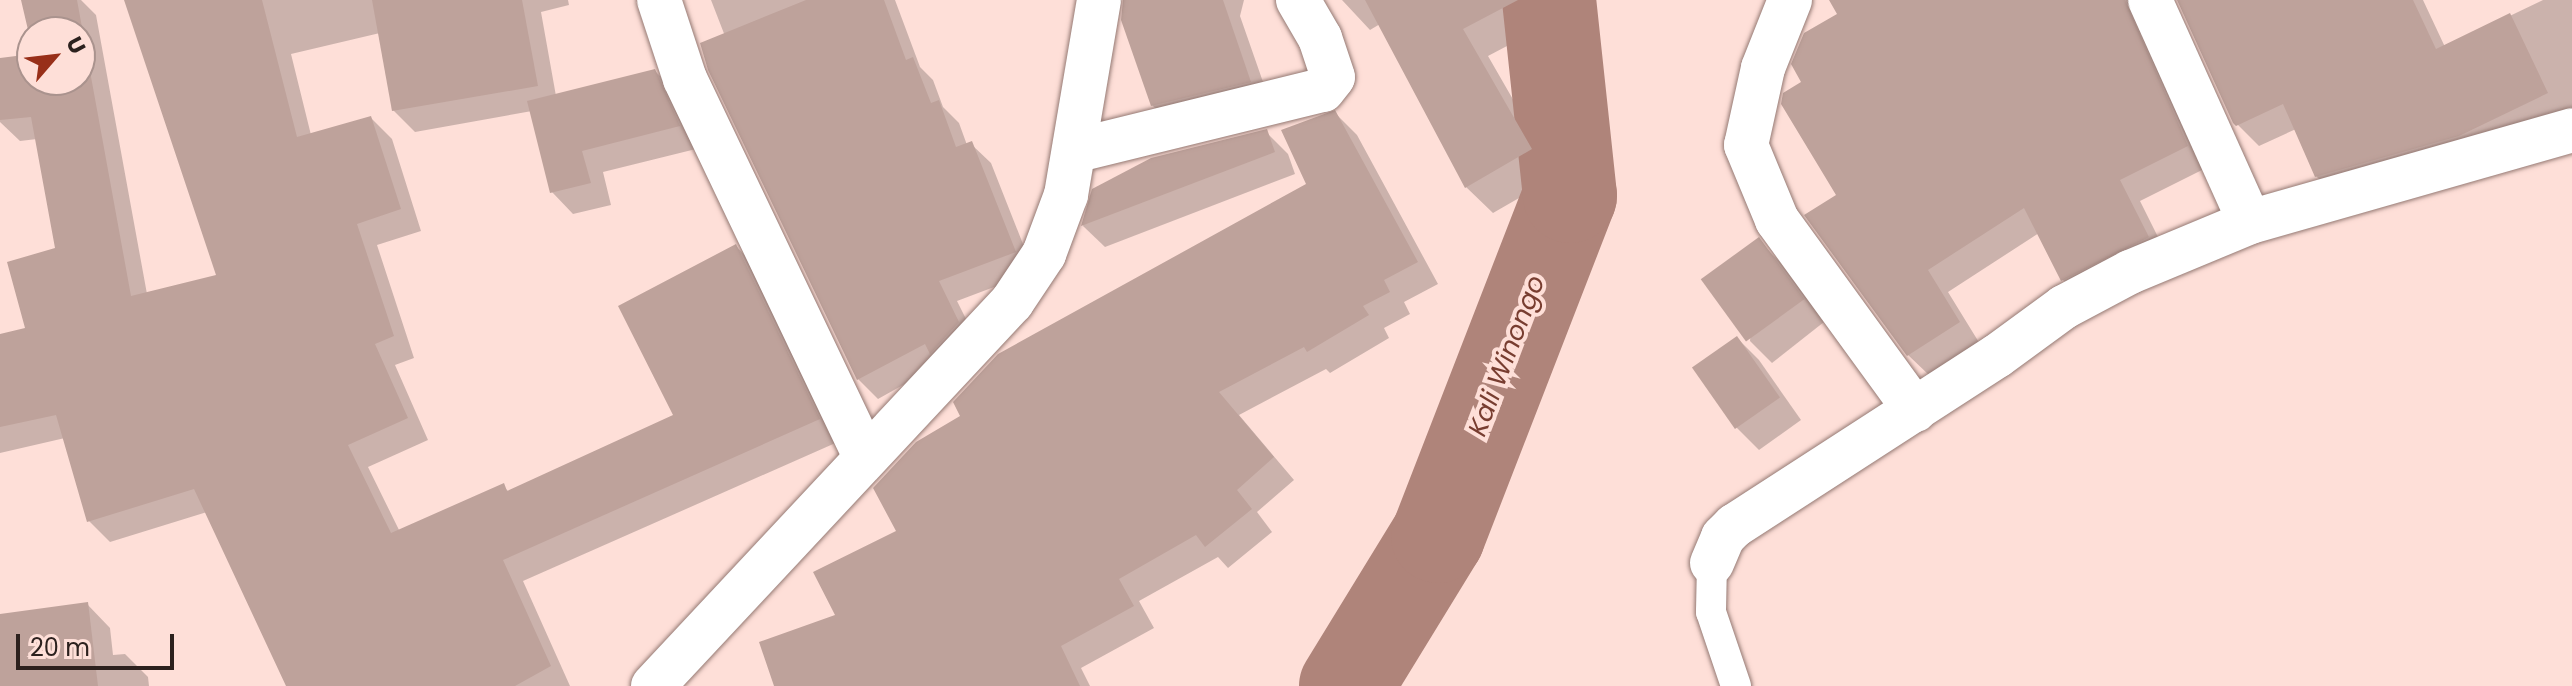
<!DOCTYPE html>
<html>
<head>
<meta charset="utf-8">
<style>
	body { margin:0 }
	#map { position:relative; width:2572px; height:686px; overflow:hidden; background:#fedfd8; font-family:Poppins,sans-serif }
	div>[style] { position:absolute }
	.shadow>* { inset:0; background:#0003 }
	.river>* { height:94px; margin:-47px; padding:0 47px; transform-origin:47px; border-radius:47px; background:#af847a }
	.building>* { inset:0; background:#bea29b; transform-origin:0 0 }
	.roads { filter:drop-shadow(0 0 2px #947973) drop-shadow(0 0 2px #947973) }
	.service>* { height:30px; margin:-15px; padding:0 15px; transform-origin:15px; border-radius:15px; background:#fff }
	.minor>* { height:44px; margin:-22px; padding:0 22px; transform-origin:22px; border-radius:22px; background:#fff }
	span { translate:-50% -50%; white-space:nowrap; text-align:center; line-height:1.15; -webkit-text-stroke:8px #fedfd8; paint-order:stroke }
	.water-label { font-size:26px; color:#783d30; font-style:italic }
	.north { position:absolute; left:16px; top:16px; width:80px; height:80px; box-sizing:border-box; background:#fedfd8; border:2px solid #aa938e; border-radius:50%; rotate:62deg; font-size:22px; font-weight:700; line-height:32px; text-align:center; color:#2c211e }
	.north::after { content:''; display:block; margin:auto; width:28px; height:36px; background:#982f19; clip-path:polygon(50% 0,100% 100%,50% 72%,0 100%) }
	.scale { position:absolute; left:16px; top:634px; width:158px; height:36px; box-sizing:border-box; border:4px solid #2c211e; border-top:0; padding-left:10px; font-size:24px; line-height:28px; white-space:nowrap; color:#2c211e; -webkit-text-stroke:6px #fedfd8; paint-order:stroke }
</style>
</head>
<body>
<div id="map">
	<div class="shadow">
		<div style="clip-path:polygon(45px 0,81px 0,96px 15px,147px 294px,219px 276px,126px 0,568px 0,569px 5px,541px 12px,556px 96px,655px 71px,677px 93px,700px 148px,603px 172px,611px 205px,573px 214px,552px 192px,532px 111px,415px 132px,393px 110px,380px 33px,291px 54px,311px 135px,371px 118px,392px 139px,421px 231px,377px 245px,414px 358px,395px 365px,428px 440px,368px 467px,400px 532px,503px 486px,509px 492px,676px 416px,736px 246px,757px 268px,840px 441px,523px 581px,570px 686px,288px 686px,207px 512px,110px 542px,89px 521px,65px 438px,0 453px,0 336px,28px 330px,57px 250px,37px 139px,20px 141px,0 122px,0 60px,32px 56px,32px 80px,80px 80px,80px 32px,32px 32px,32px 39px,24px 5px)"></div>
		<div style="clip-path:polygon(711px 0,895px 0,920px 67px,933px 80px,943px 107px,959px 123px,967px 145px,971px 144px,991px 163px,1034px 272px,957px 301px,978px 343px,878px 399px,858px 379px)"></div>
		<div style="clip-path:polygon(1126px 0,1244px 0,1240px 16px,1270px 102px,1173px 126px,1152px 105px)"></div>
		<div style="clip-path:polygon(1342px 0,1541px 0,1553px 22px,1488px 56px,1557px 176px,1493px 213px,1466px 187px,1380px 24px,1370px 30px)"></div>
		<div style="clip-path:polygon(1843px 0,2159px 0,2208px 167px,2140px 201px,2169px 259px,2084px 301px,2062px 279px,2039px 233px,1948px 292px,1980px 344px,1930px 376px,1908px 355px,1839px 196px,1804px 82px,1840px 15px)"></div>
		<div style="clip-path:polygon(2180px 0,2423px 0,2445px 47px,2543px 0,2572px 0,2572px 113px,2338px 198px,2316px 176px,2296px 129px,2259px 146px,2235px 122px)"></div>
		<div style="clip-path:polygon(1335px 113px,1357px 135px,1438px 284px,1404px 302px,1410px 314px,1384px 328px,1389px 338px,1330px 373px,1326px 369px,1239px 415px,1294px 480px,1257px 512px,1272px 532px,1228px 568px,1218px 557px,1139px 601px,1154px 628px,1081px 668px,1090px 686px,776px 686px,837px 616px,898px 532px,963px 417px,1309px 184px)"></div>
		<div style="clip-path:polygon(1266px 132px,1288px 154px,1295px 174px,1105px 247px,1083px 226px,1094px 190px)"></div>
		<div style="clip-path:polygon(1758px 240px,1780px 262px,1824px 322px,1772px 363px,1750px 341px)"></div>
		<div style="clip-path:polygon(1737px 338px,1759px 360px,1801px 420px,1759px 450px,1737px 428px,1695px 367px)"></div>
		<div style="clip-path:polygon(87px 604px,110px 628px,113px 655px,125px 654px,148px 677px,149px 686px,0 686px,0 616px)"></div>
	</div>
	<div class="river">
		<div style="left:1346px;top:686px;width:176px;rotate:-58.5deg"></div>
		<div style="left:1438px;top:536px;width:365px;rotate:-68.8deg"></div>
		<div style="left:1570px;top:196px;width:197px;rotate:-96.1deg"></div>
	</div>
	<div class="building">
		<div style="clip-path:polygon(21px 0,77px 0,131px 296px,216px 275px,124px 0,262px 0,297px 137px,371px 116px,401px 209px,357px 224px,394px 336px,375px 344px,408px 418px,348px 445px,391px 533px,504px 483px,507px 491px,673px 415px,618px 306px,736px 244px,820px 419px,503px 560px,551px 666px,515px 686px,286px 686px,194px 489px,87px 522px,56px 415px,0 427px,0 334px,25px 328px,7px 262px,55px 248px,31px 117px,0 120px,0 58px,32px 54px,32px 80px,80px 80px,80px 32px,32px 32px,32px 47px)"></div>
		<div style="clip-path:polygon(372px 0,522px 0,538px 86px,392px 111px)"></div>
		<div style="clip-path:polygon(806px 0,884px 0,906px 60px,913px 57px,931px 103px,939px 100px,956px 147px,972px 141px,1016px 252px,939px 281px,959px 322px,930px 354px,925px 344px,857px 380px,708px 70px,700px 43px)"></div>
		<div style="clip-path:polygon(1123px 0,1223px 0,1251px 82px,1151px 106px,1121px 20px)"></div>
		<div style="clip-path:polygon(1365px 0,1518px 0,1463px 29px,1532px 149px,1465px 188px)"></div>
		<div style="clip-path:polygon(1829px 0,2125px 0,2188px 146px,2120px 180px,2149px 237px,2061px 281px,2024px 208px,1928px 270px,1960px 322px,1907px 356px,1804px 215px,1836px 195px,1781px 104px,1783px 93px,1801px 82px,1791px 64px,1804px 33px,1837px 14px)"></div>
		<div style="clip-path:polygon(2177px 0,2413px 0,2436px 49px,2510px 13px,2548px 93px,2459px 136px,2315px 177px,2283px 104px,2236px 126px,2233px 123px)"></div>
		<div style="clip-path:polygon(655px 69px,680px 126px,582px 151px,591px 183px,550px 193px,527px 101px)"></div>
		<div style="clip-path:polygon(1335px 110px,1418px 262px,1384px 280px,1390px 292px,1363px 306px,1369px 315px,1307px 352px,1304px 347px,1219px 392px,1274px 457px,1237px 490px,1252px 509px,1205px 547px,1196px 535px,1119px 579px,1134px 606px,1061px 646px,1080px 686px,774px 686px,759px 642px,835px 615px,813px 572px,896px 531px,873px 488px,916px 442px,960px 416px,953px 402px,998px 354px,1306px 184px,1281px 130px)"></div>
		<div style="clip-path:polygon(1267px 129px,1275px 152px,1081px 226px,1092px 189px,1151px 158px)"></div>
		<div style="left:1759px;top:237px;width:77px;height:72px;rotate:54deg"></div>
		<div style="left:1737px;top:336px;width:75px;height:55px;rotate:55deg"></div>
		<div style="clip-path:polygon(88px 602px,98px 686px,0 686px,0 614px)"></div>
	</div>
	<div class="roads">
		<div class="service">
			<div style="left:1712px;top:563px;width:49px;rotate:91.2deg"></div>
			<div style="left:1711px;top:612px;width:78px;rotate:71.3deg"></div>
		</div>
		<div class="minor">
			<div style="left:659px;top:0;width:83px;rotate:71.8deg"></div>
			<div style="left:685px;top:79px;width:418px;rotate:64.5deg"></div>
			<div style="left:1790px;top:0;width:73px;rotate:111.7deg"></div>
			<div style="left:1763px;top:68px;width:79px;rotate:102.4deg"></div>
			<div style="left:1746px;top:145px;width:81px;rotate:67.5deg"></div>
			<div style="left:1777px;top:220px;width:235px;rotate:54deg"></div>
			<div style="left:2150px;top:0;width:243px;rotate:65.8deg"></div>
			<div style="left:1074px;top:151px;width:256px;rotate:-13.8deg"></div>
			<div style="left:1323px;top:90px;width:16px;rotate:-52deg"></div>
			<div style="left:1333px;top:77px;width:41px;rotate:-108.4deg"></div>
			<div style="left:1320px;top:38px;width:44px;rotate:-120.1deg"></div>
			<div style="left:1712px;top:563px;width:28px;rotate:-67deg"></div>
			<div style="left:1723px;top:537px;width:16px;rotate:-45deg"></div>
			<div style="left:1734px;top:526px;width:313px;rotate:-32.9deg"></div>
			<div style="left:1997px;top:356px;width:83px;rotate:-36.2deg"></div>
			<div style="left:2064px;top:307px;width:75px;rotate:-27.9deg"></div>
			<div style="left:2130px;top:272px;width:130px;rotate:-22.6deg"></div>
			<div style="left:2250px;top:222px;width:335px;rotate:-15.9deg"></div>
			<div style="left:653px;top:686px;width:526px;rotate:-46.93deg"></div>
			<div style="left:1012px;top:302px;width:58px;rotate:-56.3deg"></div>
			<div style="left:1044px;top:254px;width:63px;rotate:-69.6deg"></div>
			<div style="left:1066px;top:195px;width:198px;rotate:-80.4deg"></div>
		</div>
	</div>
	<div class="water-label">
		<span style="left:1507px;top:356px;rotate:-69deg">Kali Winongo</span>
	</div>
	<div class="north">U</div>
	<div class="scale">20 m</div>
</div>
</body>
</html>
